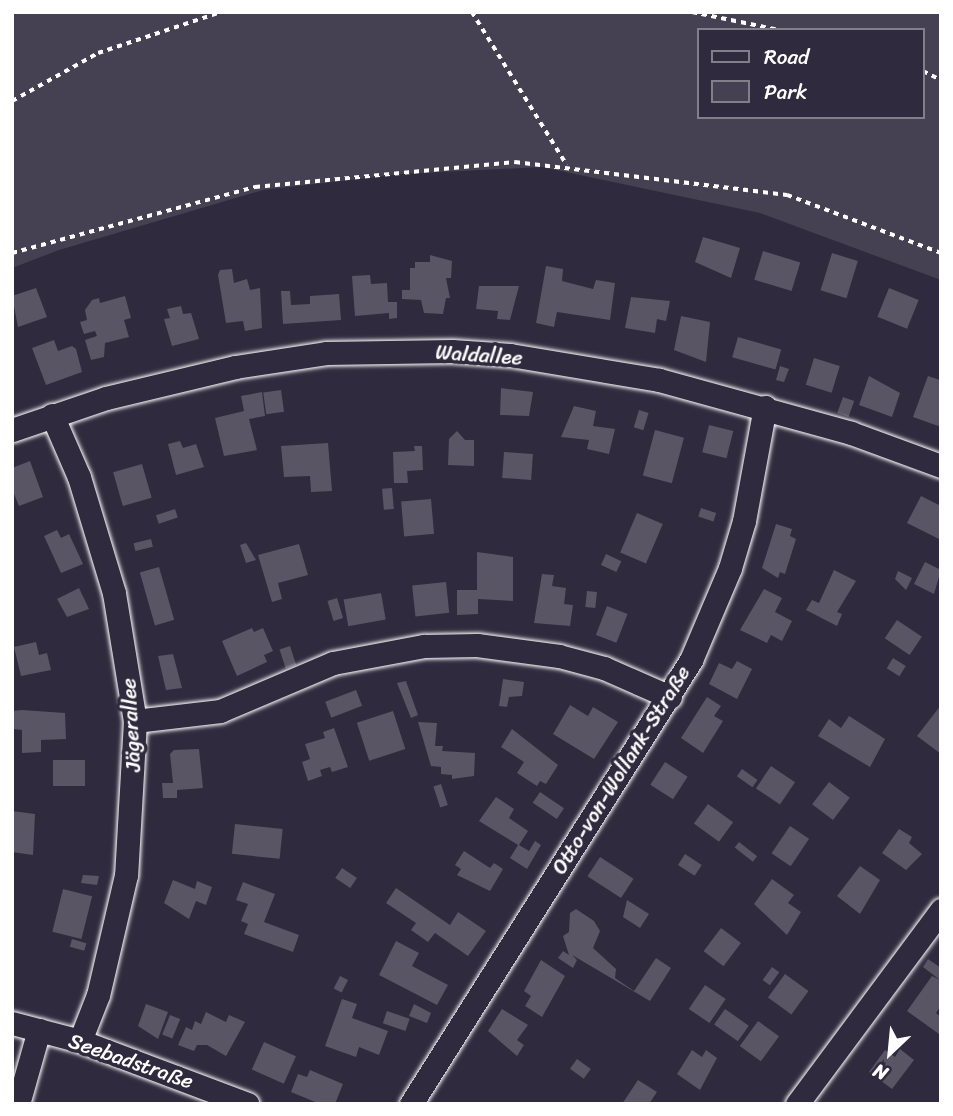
<!DOCTYPE html>
<html>
<head>
<meta charset="utf-8">
<style>
	body { margin:0 }
	#map { position:relative; width:953px; height:1116px; overflow:hidden; background:#2f2a3d; font-family:Sriracha,sans-serif }
	div>[style] { position:absolute }
	.green>* { inset:0; background:#464152 }
	.building>* { inset:0; background:#595564; transform-origin:0 0 }
	.path>* { height:3.5px; margin-top:-1.75px; transform-origin:0; background:repeating-linear-gradient(90deg,#fff 0 5px,transparent 0 10px) }
	.roads { filter:drop-shadow(0 0 2px #fff) drop-shadow(0 0 2px #fff) }
	.minor>* { height:23px; margin:-11.5px; padding:0 11.5px; transform-origin:11.5px; border-radius:11.5px; background:#2f2a3d }
	span { translate:-50% -50%; white-space:nowrap; text-align:center; line-height:1.15; -webkit-text-stroke:7px #2f2a3d; paint-order:stroke }
	.street-label { font-size:21px; color:#fff }
	.frame { position:absolute; inset:0; border:14px solid #fff; pointer-events:none }
	.legend { position:absolute; left:697px; top:28px; width:228px; height:91px; box-sizing:border-box; background:#2f2a3d; border:2px solid #827f8b; margin:0; padding:9px 12px; list-style:none; font-size:21px; color:#fff }
	.legend li { display:flex; align-items:center; gap:14px; height:35px }
	.legend b { width:35px; border:2px solid #827f8b }
	.north { position:absolute; left:855px; top:1018px; width:70px; height:70px; -webkit-text-stroke:5px #2f2a3d; paint-order:stroke; rotate:206deg; font-size:19px; font-weight:700; line-height:28px; text-align:center; color:#fff }
	.north::after { content:''; display:block; margin:auto; width:24px; height:32px; background:#fff; clip-path:polygon(50% 0,100% 100%,50% 72%,0 100%) }
</style>
</head>
<body>
<div id="map">
	<div class="green">
		<div style="clip-path:polygon(evenodd,12px 12px,941px 12px,941px 280px,760px 213px,542px 167px,402px 174px,263px 190px,59px 250px,12px 268px,12px 12px,699px 30px,923px 30px,923px 117px,699px 117px,699px 30px)"></div>
	</div>
	<div class="building">
		<div style="clip-path:polygon(703px 237px,740px 248px,731px 278px,695px 262px)"></div>
		<div style="left:763px;top:251px;width:39px;height:30px;rotate:17deg"></div>
		<div style="left:832px;top:253px;width:27px;height:39px;rotate:17deg"></div>
		<div style="clip-path:polygon(430px 255px,452px 261px,451px 278px,446px 278px,450px 298px,446px 298px,443px 314px,424px 313px,421px 300px,402px 299px,402px 290px,410px 290px,410px 268px,415px 268px,415px 262px,430px 262px)"></div>
		<div style="clip-path:polygon(546px 266px,563px 269px,562px 281px,593px 289px,596px 280px,615px 283px,610px 320px,557px 312px,554px 327px,536px 323px)"></div>
		<div style="clip-path:polygon(232px 269px,234px 283px,247px 279px,250px 290px,260px 288px,262px 328px,245px 331px,243px 321px,226px 323px,218px 275px,220px 270px)"></div>
		<div style="clip-path:polygon(370px 275px,371px 284px,387px 283px,388px 302px,397px 302px,397px 318px,389px 319px,389px 313px,355px 316px,352px 276px)"></div>
		<div style="clip-path:polygon(479px 286px,519px 286px,510px 320px,497px 319px,498px 311px,476px 309px)"></div>
		<div style="clip-path:polygon(36px 288px,47px 317px,18px 327px,12px 296px)"></div>
		<div style="left:889px;top:288px;width:32px;height:31px;rotate:22deg"></div>
		<div style="clip-path:polygon(281px 291px,290px 291px,291px 305px,310px 304px,310px 296px,339px 294px,341px 320px,283px 324px)"></div>
		<div style="clip-path:polygon(125px 296px,131px 318px,124px 320px,129px 337px,105px 343px,104px 357px,91px 360px,85px 340px,97px 336px,95px 331px,84px 334px,80px 322px,87px 320px,85px 310px,92px 300px,99px 298px,100px 303px)"></div>
		<div style="clip-path:polygon(631px 297px,670px 301px,666px 321px,657px 319px,655px 333px,625px 328px)"></div>
		<div style="clip-path:polygon(181px 306px,183px 314px,191px 313px,199px 339px,172px 346px,164px 319px,170px 318px,167px 309px)"></div>
		<div style="clip-path:polygon(681px 316px,710px 322px,706px 362px,674px 350px)"></div>
		<div style="left:738px;top:337px;width:45px;height:21px;rotate:16deg"></div>
		<div style="clip-path:polygon(54px 340px,58px 351px,72px 346px,76px 349px,82px 372px,46px 385px,32px 348px)"></div>
		<div style="left:814px;top:358px;width:27px;height:28px;rotate:17deg"></div>
		<div style="clip-path:polygon(780px 366px,789px 369px,784px 382px,776px 380px)"></div>
		<div style="clip-path:polygon(869px 376px,900px 393px,892px 417px,859px 405px)"></div>
		<div style="clip-path:polygon(928px 376px,940px 380px,941px 427px,913px 417px)"></div>
		<div style="clip-path:polygon(501px 388px,533px 392px,529px 416px,500px 415px)"></div>
		<div style="left:281px;top:390px;width:22px;height:18px;rotate:82deg"></div>
		<div style="clip-path:polygon(262px 392px,265px 416px,249px 419px,257px 450px,224px 456px,215px 418px,244px 411px,241px 396px)"></div>
		<div style="left:843px;top:397px;width:12px;height:17px;rotate:20deg"></div>
		<div style="clip-path:polygon(574px 406px,596px 411px,593px 426px,615px 429px,609px 454px,587px 449px,589px 440px,561px 437px)"></div>
		<div style="left:639px;top:410px;width:10px;height:18px;rotate:17deg"></div>
		<div style="left:709px;top:425px;width:25px;height:28px;rotate:14deg"></div>
		<div style="left:655px;top:430px;width:30px;height:47px;rotate:15deg"></div>
		<div style="clip-path:polygon(457px 431px,465px 440px,474px 440px,474px 466px,448px 465px,449px 439px)"></div>
		<div style="clip-path:polygon(180px 441px,183px 448px,196px 444px,204px 467px,176px 475px,168px 444px)"></div>
		<div style="clip-path:polygon(328px 443px,332px 491px,311px 492px,310px 476px,284px 477px,281px 446px)"></div>
		<div style="clip-path:polygon(414px 446px,422px 446px,423px 470px,407px 471px,408px 483px,394px 483px,393px 452px,415px 451px)"></div>
		<div style="left:504px;top:452px;width:29px;height:26px;rotate:4deg"></div>
		<div style="clip-path:polygon(30px 461px,43px 497px,19px 506px,12px 489px,12px 468px)"></div>
		<div style="left:142px;top:464px;width:35px;height:30px;rotate:74deg"></div>
		<div style="left:392px;top:488px;width:21px;height:10px;rotate:85deg"></div>
		<div style="clip-path:polygon(921px 496px,941px 506px,941px 540px,907px 523px)"></div>
		<div style="left:431px;top:499px;width:35px;height:30px;rotate:85deg"></div>
		<div style="left:701px;top:508px;width:16px;height:9px;rotate:18deg"></div>
		<div style="left:175px;top:509px;width:9px;height:20px;rotate:72deg"></div>
		<div style="left:637px;top:513px;width:28px;height:43px;rotate:23deg"></div>
		<div style="clip-path:polygon(776px 524px,792px 529px,790px 536px,796px 539px,785px 574px,780px 572px,778px 578px,762px 568px)"></div>
		<div style="clip-path:polygon(57px 530px,61px 538px,69px 534px,83px 564px,61px 573px,44px 536px)"></div>
		<div style="left:151px;top:539px;width:8px;height:18px;rotate:76deg"></div>
		<div style="clip-path:polygon(246px 543px,256px 560px,246px 563px,240px 545px)"></div>
		<div style="clip-path:polygon(299px 544px,308px 575px,278px 583px,282px 599px,272px 602px,258px 555px)"></div>
		<div style="clip-path:polygon(477px 552px,513px 557px,513px 601px,478px 599px,478px 614px,457px 615px,457px 590px,477px 590px)"></div>
		<div style="left:606px;top:554px;width:17px;height:12px;rotate:25deg"></div>
		<div style="clip-path:polygon(925px 562px,941px 570px,934px 594px,914px 584px)"></div>
		<div style="left:159px;top:567px;width:55px;height:20px;rotate:74deg"></div>
		<div style="clip-path:polygon(834px 570px,856px 581px,837px 612px,842px 614px,837px 626px,806px 610px,812px 600px,819px 603px)"></div>
		<div style="clip-path:polygon(898px 571px,912px 578px,906px 590px,895px 579px)"></div>
		<div style="clip-path:polygon(542px 574px,554px 575px,552px 586px,566px 588px,564px 604px,573px 605px,570px 626px,534px 623px)"></div>
		<div style="left:446px;top:582px;width:31px;height:34px;rotate:84deg"></div>
		<div style="clip-path:polygon(79px 588px,89px 609px,67px 617px,57px 599px)"></div>
		<div style="clip-path:polygon(764px 589px,782px 598px,775px 612px,792px 621px,782px 641px,771px 635px,767px 643px,740px 630px)"></div>
		<div style="left:587px;top:591px;width:10px;height:16px;rotate:6deg"></div>
		<div style="left:381px;top:593px;width:27px;height:38px;rotate:80deg"></div>
		<div style="left:337px;top:598px;width:21px;height:10px;rotate:73deg"></div>
		<div style="left:607px;top:606px;width:22px;height:31px;rotate:21deg"></div>
		<div style="left:897px;top:620px;width:30px;height:22px;rotate:34deg"></div>
		<div style="clip-path:polygon(252px 628px,254px 632px,263px 628px,273px 651px,264px 655px,267px 662px,237px 676px,222px 641px)"></div>
		<div style="clip-path:polygon(36px 642px,39px 655px,47px 653px,51px 670px,21px 676px,14px 647px)"></div>
		<div style="left:290px;top:646px;width:20px;height:11px;rotate:72deg"></div>
		<div style="clip-path:polygon(173px 654px,182px 688px,166px 690px,158px 656px)"></div>
		<div style="left:893px;top:658px;width:15px;height:12px;rotate:32deg"></div>
		<div style="clip-path:polygon(737px 661px,752px 669px,737px 699px,709px 684px,719px 663px,732px 669px)"></div>
		<div style="clip-path:polygon(503px 679px,524px 682px,522px 696px,509px 697px,507px 707px,499px 706px)"></div>
		<div style="clip-path:polygon(406px 681px,418px 715px,411px 718px,397px 683px)"></div>
		<div style="left:356px;top:690px;width:17px;height:33px;rotate:69deg"></div>
		<div style="clip-path:polygon(707px 697px,721px 706px,714px 716px,723px 721px,703px 753px,681px 738px)"></div>
		<div style="clip-path:polygon(570px 705px,588px 716px,593px 707px,618px 722px,594px 759px,553px 734px)"></div>
		<div style="clip-path:polygon(941px 705px,941px 754px,917px 736px)"></div>
		<div style="clip-path:polygon(22px 710px,65px 713px,66px 739px,41px 740px,41px 752px,22px 753px,22px 730px,13px 729px,12px 711px)"></div>
		<div style="left:393px;top:711px;width:40px;height:38px;rotate:72deg"></div>
		<div style="clip-path:polygon(849px 716px,885px 739px,870px 767px,818px 736px,829px 719px,841px 728px)"></div>
		<div style="clip-path:polygon(418px 722px,437px 723px,435px 746px,443px 746px,442px 751px,475px 753px,474px 776px,452px 779px,452px 775px,441px 774px,441px 767px,431px 766px)"></div>
		<div style="clip-path:polygon(334px 728px,348px 767px,332px 772px,330px 767px,320px 770px,322px 776px,308px 781px,302px 762px,310px 759px,305px 744px,325px 738px,323px 732px)"></div>
		<div style="clip-path:polygon(512px 729px,558px 765px,546px 784px,540px 781px,537px 786px,517px 773px,524px 762px,501px 747px)"></div>
		<div style="clip-path:polygon(199px 749px,203px 788px,177px 790px,177px 798px,163px 798px,162px 783px,173px 783px,170px 754px,174px 750px)"></div>
		<div style="left:85px;top:760px;width:26px;height:32px;rotate:90deg"></div>
		<div style="left:665px;top:762px;width:27px;height:27px;rotate:33deg"></div>
		<div style="left:771px;top:766px;width:29px;height:27px;rotate:34deg"></div>
		<div style="left:742px;top:769px;width:19px;height:9px;rotate:35deg"></div>
		<div style="left:829px;top:782px;width:26px;height:28px;rotate:37deg"></div>
		<div style="left:441px;top:784px;width:22px;height:8px;rotate:72deg"></div>
		<div style="left:540px;top:792px;width:29px;height:13px;rotate:34deg"></div>
		<div style="clip-path:polygon(496px 797px,514px 809px,509px 818px,528px 831px,519px 845px,529px 851px,535px 841px,541px 845px,527px 869px,510px 858px,518px 845px,479px 821px)"></div>
		<div style="left:708px;top:804px;width:31px;height:24px;rotate:36deg"></div>
		<div style="clip-path:polygon(12px 811px,35px 814px,33px 855px,12px 852px)"></div>
		<div style="left:235px;top:824px;width:48px;height:30px;rotate:6deg"></div>
		<div style="left:790px;top:826px;width:23px;height:33px;rotate:34deg"></div>
		<div style="clip-path:polygon(899px 829px,912px 837px,909px 843px,922px 854px,906px 870px,882px 853px)"></div>
		<div style="left:739px;top:842px;width:23px;height:7px;rotate:38deg"></div>
		<div style="clip-path:polygon(464px 851px,490px 868px,494px 863px,503px 869px,490px 891px,457px 875px,461px 869px,455px 865px)"></div>
		<div style="left:685px;top:854px;width:20px;height:13px;rotate:33deg"></div>
		<div style="left:600px;top:857px;width:40px;height:23px;rotate:33deg"></div>
		<div style="clip-path:polygon(860px 866px,880px 880px,860px 914px,837px 896px)"></div>
		<div style="left:342px;top:868px;width:18px;height:12px;rotate:34deg"></div>
		<div style="clip-path:polygon(83px 875px,99px 876px,97px 885px,81px 883px)"></div>
		<div style="clip-path:polygon(772px 879px,794px 895px,788px 903px,801px 912px,787px 935px,754px 904px)"></div>
		<div style="clip-path:polygon(173px 880px,195px 889px,197px 881px,212px 887px,206px 905px,196px 901px,189px 919px,164px 903px)"></div>
		<div style="clip-path:polygon(243px 882px,275px 894px,264px 922px,299px 935px,293px 952px,244px 934px,248px 924px,241px 921px,248px 904px,236px 900px)"></div>
		<div style="clip-path:polygon(396px 888px,450px 925px,458px 912px,486px 931px,468px 956px,435px 933px,428px 942px,411px 930px,416px 923px,386px 903px)"></div>
		<div style="left:63px;top:889px;width:30px;height:44px;rotate:14deg"></div>
		<div style="clip-path:polygon(627px 900px,649px 914px,640px 928px,623px 917px)"></div>
		<div style="clip-path:polygon(576px 909px,594px 921px,600px 931px,593px 948px,616px 969px,615px 978px,634px 991px,656px 958px,671px 968px,650px 1001px,572px 955px,577px 960px,573px 968px,558px 958px,563px 951px,569px 955px,563px 936px,569px 932px,570px 913px)"></div>
		<div style="left:721px;top:928px;width:25px;height:29px;rotate:37deg"></div>
		<div style="left:72px;top:939px;width:15px;height:8px;rotate:16deg"></div>
		<div style="clip-path:polygon(396px 941px,419px 953px,412px 966px,448px 985px,437px 1005px,379px 975px)"></div>
		<div style="clip-path:polygon(928px 959px,941px 968px,941px 1006px,936px 1013px,941px 1017px,939px 1034px,907px 1011px,932px 976px,940px 980px,923px 967px)"></div>
		<div style="clip-path:polygon(541px 960px,565px 976px,542px 1017px,525px 1006px,531px 996px,524px 991px)"></div>
		<div style="left:772px;top:967px;width:9px;height:16px;rotate:36deg"></div>
		<div style="left:785px;top:974px;width:29px;height:29px;rotate:36deg"></div>
		<div style="left:340px;top:976px;width:9px;height:14px;rotate:27deg"></div>
		<div style="left:705px;top:985px;width:25px;height:29px;rotate:34deg"></div>
		<div style="clip-path:polygon(342px 999px,357px 1004px,352px 1018px,388px 1031px,379px 1055px,359px 1047px,356px 1057px,325px 1046px)"></div>
		<div style="clip-path:polygon(146px 1004px,168px 1012px,158px 1039px,138px 1026px)"></div>
		<div style="clip-path:polygon(414px 1004px,431px 1013px,427px 1023px,409px 1016px)"></div>
		<div style="clip-path:polygon(502px 1009px,528px 1025px,517px 1040px,524px 1045px,517px 1056px,488px 1031px)"></div>
		<div style="left:725px;top:1009px;width:29px;height:19px;rotate:35deg"></div>
		<div style="left:387px;top:1011px;width:24px;height:13px;rotate:19deg"></div>
		<div style="clip-path:polygon(206px 1012px,226px 1022px,229px 1015px,245px 1022px,226px 1056px,207px 1045px,197px 1045px,194px 1051px,178px 1045px,186px 1027px,192px 1030px,195px 1021px,201px 1024px)"></div>
		<div style="left:170px;top:1015px;width:11px;height:21px;rotate:22deg"></div>
		<div style="left:758px;top:1021px;width:26px;height:31px;rotate:36deg"></div>
		<div style="left:264px;top:1042px;width:35px;height:30px;rotate:24deg"></div>
		<div style="clip-path:polygon(900px 1049px,914px 1060px,892px 1089px,869px 1072px,885px 1050px,895px 1057px)"></div>
		<div style="clip-path:polygon(692px 1050px,702px 1057px,706px 1050px,717px 1058px,700px 1090px,677px 1074px)"></div>
		<div style="left:577px;top:1059px;width:17px;height:12px;rotate:36deg"></div>
		<div style="clip-path:polygon(310px 1070px,343px 1084px,335px 1104px,320px 1104px,291px 1092px,298px 1074px,307px 1077px)"></div>
		<div style="clip-path:polygon(638px 1080px,657px 1092px,649px 1104px,622px 1104px)"></div>
	</div>
	<div class="path">
		<div style="left:472px;top:12px;width:180px;rotate:58.2deg"></div>
		<div style="left:692px;top:12px;width:89px;rotate:11.7deg"></div>
		<div style="left:923px;top:71px;width:20px;rotate:27deg"></div>
		<div style="left:12px;top:101px;width:98px;rotate:-29.2deg"></div>
		<div style="left:98px;top:53px;width:130px;rotate:-18.4deg"></div>
		<div style="left:12px;top:253px;width:252px;rotate:-15.2deg"></div>
		<div style="left:255px;top:187px;width:261px;rotate:-5.5deg"></div>
		<div style="left:515px;top:162px;width:274px;rotate:6.9deg"></div>
		<div style="left:787px;top:195px;width:165px;rotate:20.6deg"></div>
	</div>
	<div class="roads">
		<div class="minor">
			<div style="left:52px;top:415px;width:68px;rotate:66.5deg"></div>
			<div style="left:79px;top:477px;width:121px;rotate:73.2deg"></div>
			<div style="left:114px;top:593px;width:130px;rotate:80.7deg"></div>
			<div style="left:135px;top:721px;width:154px;rotate:93.3deg"></div>
			<div style="left:126px;top:875px;width:123px;rotate:103.1deg"></div>
			<div style="left:98px;top:995px;width:49px;rotate:111.4deg"></div>
			<div style="left:12px;top:430px;width:99px;rotate:-18.8deg"></div>
			<div style="left:106px;top:398px;width:133px;rotate:-13.5deg"></div>
			<div style="left:235px;top:367px;width:92px;rotate:-8.7deg"></div>
			<div style="left:326px;top:353px;width:126px;rotate:-0.9deg"></div>
			<div style="left:452px;top:351px;width:58px;rotate:3.9deg"></div>
			<div style="left:510px;top:355px;width:151px;rotate:9.5deg"></div>
			<div style="left:659px;top:380px;width:199px;rotate:15.4deg"></div>
			<div style="left:851px;top:433px;width:96px;rotate:20.1deg"></div>
			<div style="left:135px;top:721px;width:86px;rotate:-6.7deg"></div>
			<div style="left:220px;top:711px;width:123px;rotate:-23deg"></div>
			<div style="left:333px;top:663px;width:93px;rotate:-10.6deg"></div>
			<div style="left:424px;top:646px;width:53px;rotate:-1.1deg"></div>
			<div style="left:477px;top:645px;width:83px;rotate:7.6deg"></div>
			<div style="left:559px;top:656px;width:47px;rotate:14.9deg"></div>
			<div style="left:604px;top:668px;width:72px;rotate:23.7deg"></div>
			<div style="left:12px;top:1023px;width:70px;rotate:14.8deg"></div>
			<div style="left:80px;top:1041px;width:179px;rotate:20.6deg"></div>
			<div style="left:18px;top:1104px;width:77px;rotate:-74.2deg"></div>
			<div style="left:411px;top:1104px;width:525px;rotate:-57.76deg"></div>
			<div style="left:691px;top:660px;width:100px;rotate:-67deg"></div>
			<div style="left:730px;top:568px;width:49px;rotate:-73.4deg"></div>
			<div style="left:744px;top:521px;width:116px;rotate:-79.6deg"></div>
			<div style="left:797px;top:1104px;width:242px;rotate:-53.4deg"></div>
		</div>
	</div>
	<div class="street-label">
		<span style="left:479px;top:355px;rotate:4deg">Waldallee</span>
		<span style="left:131px;top:725px;rotate:-93deg">Jägerallee</span>
		<span style="left:621px;top:770px;rotate:-58deg">Otto-von-Wollank-Straße</span>
		<span style="left:131px;top:1061px;rotate:19deg">Seebadstraße</span>
	</div>
	<div class="frame"></div>
	<ul class="legend">
	<li><b style="height:9px;background:#2f2a3d"></b>Road</li>
	<li><b style="height:19px;background:#464152"></b>Park</li>
	</ul>
	<div class="north">N</div>
</div>
</body>
</html>
